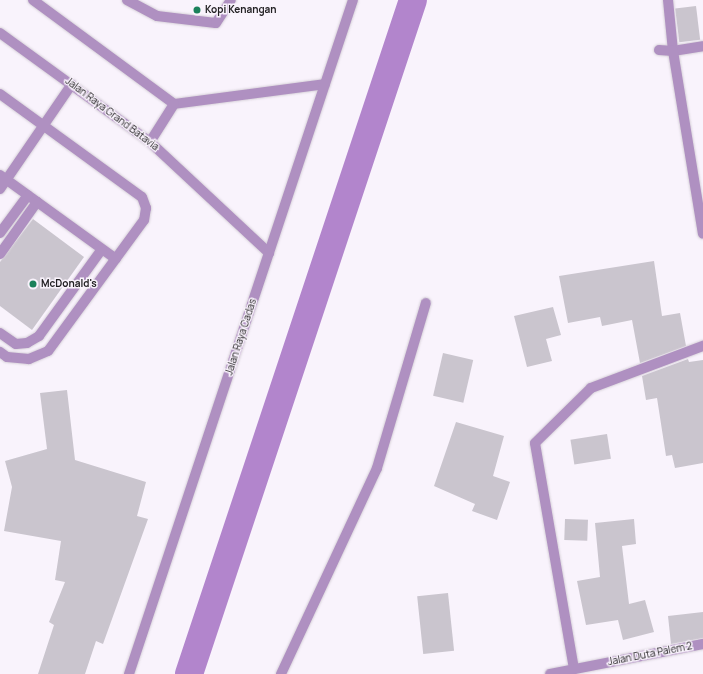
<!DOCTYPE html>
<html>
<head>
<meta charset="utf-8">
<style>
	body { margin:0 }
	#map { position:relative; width:703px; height:674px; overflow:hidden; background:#f9f3fc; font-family:Manrope,sans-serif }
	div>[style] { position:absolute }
	.canal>* { height:28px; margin:-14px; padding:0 14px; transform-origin:14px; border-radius:14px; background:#b285cc }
	.building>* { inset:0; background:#cac5ce; transform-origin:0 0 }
	.roads { filter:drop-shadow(0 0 1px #d7d1d9) drop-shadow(0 0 1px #d7d1d9) }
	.service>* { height:10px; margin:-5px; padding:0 5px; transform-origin:5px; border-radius:5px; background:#af90c1 }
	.minor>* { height:10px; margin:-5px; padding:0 5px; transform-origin:5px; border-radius:5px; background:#af90c1 }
	.tertiary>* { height:10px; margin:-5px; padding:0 5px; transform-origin:5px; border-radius:5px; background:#af90c1 }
	.dots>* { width:11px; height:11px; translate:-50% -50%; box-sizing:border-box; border:2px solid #f9f3fc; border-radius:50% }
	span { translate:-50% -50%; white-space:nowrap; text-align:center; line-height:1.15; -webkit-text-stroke:3px #f9f3fc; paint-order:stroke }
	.poi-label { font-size:10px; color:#222023; font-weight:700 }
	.left { translate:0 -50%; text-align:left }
	.street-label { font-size:10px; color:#222023 }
</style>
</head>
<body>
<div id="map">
	<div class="canal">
		<div style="left:189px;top:674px;width:710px;rotate:-71.62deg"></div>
	</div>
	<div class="building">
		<div style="left:696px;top:6px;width:34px;height:21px;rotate:83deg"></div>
		<div style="clip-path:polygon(33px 219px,84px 257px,32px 330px,0 306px,0 262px)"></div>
		<div style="clip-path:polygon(654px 261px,662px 316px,680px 313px,686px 346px,640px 363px,632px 320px,602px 326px,600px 317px,568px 323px,559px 276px)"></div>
		<div style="clip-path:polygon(553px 307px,561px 335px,546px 339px,552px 361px,527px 367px,514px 316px)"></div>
		<div style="left:443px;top:353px;width:31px;height:44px;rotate:13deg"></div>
		<div style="clip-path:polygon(688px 359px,689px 362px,703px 360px,703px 463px,675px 468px,672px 455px,666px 456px,657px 398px,646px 400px,642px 376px)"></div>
		<div style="clip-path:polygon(67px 390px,75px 460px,146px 482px,137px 516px,148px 519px,103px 644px,96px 641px,85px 674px,38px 674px,54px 625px,49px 622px,65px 582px,55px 580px,61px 541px,4px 531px,12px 487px,5px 461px,47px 449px,40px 393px)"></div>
		<div style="clip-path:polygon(456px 422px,504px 436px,493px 476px,510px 482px,497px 520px,472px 511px,475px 504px,434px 486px)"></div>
		<div style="left:607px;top:434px;width:25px;height:37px;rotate:81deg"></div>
		<div style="left:565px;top:519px;width:23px;height:21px;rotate:2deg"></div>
		<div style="clip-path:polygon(634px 519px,636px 544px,622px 546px,629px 604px,645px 600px,654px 632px,623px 640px,618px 620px,586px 625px,577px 581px,600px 577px,595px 523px)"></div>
		<div style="left:448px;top:593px;width:58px;height:31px;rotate:84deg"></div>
		<div style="clip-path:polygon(703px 612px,703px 638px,671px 644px,668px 616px)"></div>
	</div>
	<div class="roads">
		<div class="service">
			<div style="left:127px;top:0;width:34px;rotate:28deg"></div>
			<div style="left:157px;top:16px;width:59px;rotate:6.8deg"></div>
			<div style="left:216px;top:23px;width:27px;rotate:-57deg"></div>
			<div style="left:0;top:94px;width:175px;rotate:36deg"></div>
			<div style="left:142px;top:197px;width:12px;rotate:70deg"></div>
			<div style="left:146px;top:208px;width:12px;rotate:99deg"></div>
			<div style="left:144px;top:220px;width:162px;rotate:126.2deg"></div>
			<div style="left:48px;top:351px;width:21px;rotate:157deg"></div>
			<div style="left:29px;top:359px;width:22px;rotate:-175deg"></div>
			<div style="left:7px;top:357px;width:9px;rotate:-144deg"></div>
			<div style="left:0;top:175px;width:143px;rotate:35.9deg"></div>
			<div style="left:0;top:189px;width:127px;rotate:-55.6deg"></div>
			<div style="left:0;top:233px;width:47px;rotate:-53.6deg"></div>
			<div style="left:0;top:254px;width:64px;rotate:-54.6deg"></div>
			<div style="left:0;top:333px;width:19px;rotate:35deg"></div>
			<div style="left:16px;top:344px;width:11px;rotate:-5deg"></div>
			<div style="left:27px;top:343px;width:14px;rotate:-30deg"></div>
			<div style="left:39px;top:336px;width:107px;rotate:-54.1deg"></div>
		</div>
		<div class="minor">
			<div style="left:33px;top:0;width:175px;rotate:36.4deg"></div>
			<div style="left:174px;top:104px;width:152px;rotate:-7.5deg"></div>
			<div style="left:668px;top:0;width:51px;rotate:84.4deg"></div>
			<div style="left:673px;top:51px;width:30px;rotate:-9deg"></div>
			<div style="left:0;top:33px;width:185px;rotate:36deg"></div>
			<div style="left:150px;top:142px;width:163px;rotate:43deg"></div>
			<div style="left:659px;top:50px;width:14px;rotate:4deg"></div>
			<div style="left:673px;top:51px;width:185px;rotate:80.7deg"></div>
			<div style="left:150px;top:142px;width:45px;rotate:-57.7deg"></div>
			<div style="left:574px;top:669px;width:229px;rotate:-99.8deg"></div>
			<div style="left:535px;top:443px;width:78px;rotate:-44.5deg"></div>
			<div style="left:591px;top:388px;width:120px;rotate:-20.6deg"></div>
			<div style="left:281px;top:674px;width:227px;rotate:-65deg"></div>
			<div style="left:377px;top:468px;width:172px;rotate:-73.5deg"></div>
			<div style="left:550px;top:674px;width:156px;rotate:-11.1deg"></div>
		</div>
		<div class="tertiary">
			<div style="left:129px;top:674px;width:710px;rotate:-71.62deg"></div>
		</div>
	</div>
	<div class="dots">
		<div style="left:197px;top:10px;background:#1b815b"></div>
		<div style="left:33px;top:284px;background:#1b815b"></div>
	</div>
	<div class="poi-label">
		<span class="left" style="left:205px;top:10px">Kopi Kenangan</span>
		<span class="left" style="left:41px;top:284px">McDonald's</span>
	</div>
	<div class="street-label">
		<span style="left:112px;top:114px;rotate:37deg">Jalan Raya Grand Batavia</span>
		<span style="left:241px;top:337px;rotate:-72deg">Jalan Raya Cadas</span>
		<span style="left:650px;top:654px;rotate:-11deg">Jalan Duta Palem 2</span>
	</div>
</div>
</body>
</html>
